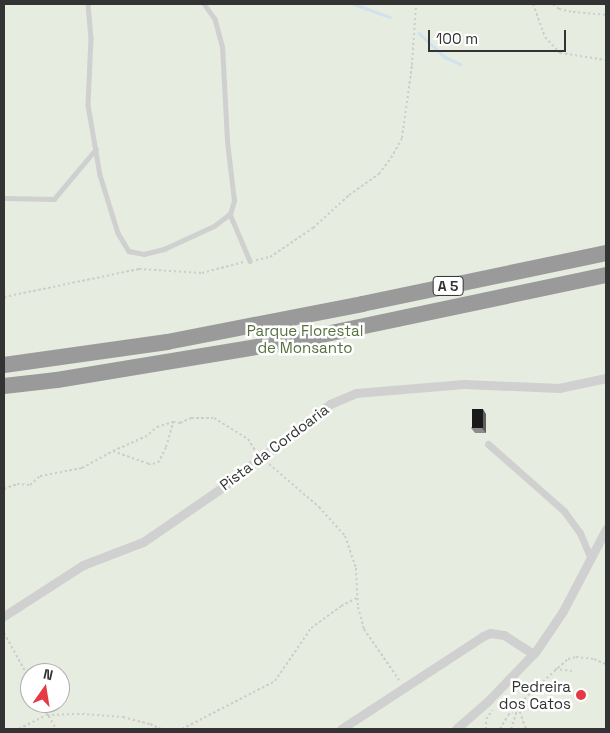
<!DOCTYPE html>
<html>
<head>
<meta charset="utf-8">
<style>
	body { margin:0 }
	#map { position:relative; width:610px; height:733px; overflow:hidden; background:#fff; font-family:"Space Grotesk",sans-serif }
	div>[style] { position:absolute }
	.green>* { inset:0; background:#e6ecdf }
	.stream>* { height:2.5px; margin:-1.25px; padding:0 1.25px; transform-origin:1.25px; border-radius:1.25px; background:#cfe2ee }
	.path>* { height:2px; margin-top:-1px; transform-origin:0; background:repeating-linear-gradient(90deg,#cdcdcd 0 2.5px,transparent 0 5px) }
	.service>* { height:4.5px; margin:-2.25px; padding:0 2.25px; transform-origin:2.25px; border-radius:2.25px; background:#d0d0d0 }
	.pedestrian>* { height:7px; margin:-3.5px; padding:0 3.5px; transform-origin:3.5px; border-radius:3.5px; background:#d0d0d0 }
	.minor>* { height:9px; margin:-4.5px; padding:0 4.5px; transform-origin:4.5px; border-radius:4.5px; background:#d0d0d0 }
	.motorway>* { height:16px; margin:-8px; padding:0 8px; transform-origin:8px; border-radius:8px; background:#9a9a9a }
	.wall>* { inset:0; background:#8c8c8c }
	.shaded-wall>* { inset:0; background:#5f5f5f }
	.building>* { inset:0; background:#1a1a1a; transform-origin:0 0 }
	.dots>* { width:14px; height:14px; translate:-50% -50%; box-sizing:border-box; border:2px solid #fff; border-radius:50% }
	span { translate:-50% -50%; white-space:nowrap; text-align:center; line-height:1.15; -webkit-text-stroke:5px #fff; paint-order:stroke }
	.shield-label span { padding:1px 4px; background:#fff; border:1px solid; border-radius:4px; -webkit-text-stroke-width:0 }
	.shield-label { font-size:14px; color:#333; font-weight:700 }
	.park-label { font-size:15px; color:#56703f }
	.street-label { font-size:15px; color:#333 }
	.poi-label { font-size:15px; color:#333 }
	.right { translate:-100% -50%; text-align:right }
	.frame { position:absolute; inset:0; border:5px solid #333; pointer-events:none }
	.north { position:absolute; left:20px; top:663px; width:50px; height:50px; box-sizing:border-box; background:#fff; border:1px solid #adadad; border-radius:50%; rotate:13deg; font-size:14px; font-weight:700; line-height:20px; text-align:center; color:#333 }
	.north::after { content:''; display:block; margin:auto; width:18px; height:22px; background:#e63946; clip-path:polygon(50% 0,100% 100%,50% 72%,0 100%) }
	.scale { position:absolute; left:428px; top:30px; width:138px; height:22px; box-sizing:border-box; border:2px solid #333; border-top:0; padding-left:6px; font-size:15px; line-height:18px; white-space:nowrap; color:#333; -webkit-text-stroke:4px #fff; paint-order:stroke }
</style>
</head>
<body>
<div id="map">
	<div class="green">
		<div style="clip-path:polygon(evenodd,4px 4px,606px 4px,606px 729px,4px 729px,4px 4px,30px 673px,60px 673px,60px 703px,30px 703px,30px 673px)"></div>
	</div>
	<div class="stream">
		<div style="left:354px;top:4px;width:38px;rotate:20deg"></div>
		<div style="left:419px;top:33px;width:35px;rotate:43deg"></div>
		<div style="left:445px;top:57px;width:17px;rotate:25deg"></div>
	</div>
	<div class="path">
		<div style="left:533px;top:4px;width:35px;rotate:70deg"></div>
		<div style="left:545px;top:37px;width:22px;rotate:47deg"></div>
		<div style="left:560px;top:53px;width:47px;rotate:8.7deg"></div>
		<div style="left:553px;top:4px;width:8px;rotate:40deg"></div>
		<div style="left:559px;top:9px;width:14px;rotate:12deg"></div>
		<div style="left:573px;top:12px;width:33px;rotate:5deg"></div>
		<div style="left:256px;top:260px;width:14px;rotate:-12deg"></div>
		<div style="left:270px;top:257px;width:52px;rotate:-34deg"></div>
		<div style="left:313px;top:228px;width:49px;rotate:-42.5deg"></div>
		<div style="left:349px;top:195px;width:37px;rotate:-35deg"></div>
		<div style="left:379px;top:174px;width:20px;rotate:-53deg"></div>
		<div style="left:391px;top:158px;width:23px;rotate:-61deg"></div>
		<div style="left:402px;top:138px;width:74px;rotate:-82.2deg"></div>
		<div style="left:412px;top:65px;width:61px;rotate:-86.2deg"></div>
		<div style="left:4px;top:297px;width:138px;rotate:-11.7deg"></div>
		<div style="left:139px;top:269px;width:63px;rotate:3.6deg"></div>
		<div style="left:202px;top:273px;width:43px;rotate:-14.7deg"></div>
		<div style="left:113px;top:451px;width:35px;rotate:-24deg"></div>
		<div style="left:145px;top:437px;width:16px;rotate:-40deg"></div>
		<div style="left:157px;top:427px;width:17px;rotate:-17deg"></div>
		<div style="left:269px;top:464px;width:66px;rotate:40.7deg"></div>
		<div style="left:319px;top:507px;width:39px;rotate:48deg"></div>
		<div style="left:345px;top:536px;width:34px;rotate:71deg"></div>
		<div style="left:356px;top:568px;width:39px;rotate:87deg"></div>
		<div style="left:358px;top:607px;width:23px;rotate:75deg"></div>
		<div style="left:364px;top:629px;width:62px;rotate:55.5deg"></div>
		<div style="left:4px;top:489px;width:14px;rotate:-21deg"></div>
		<div style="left:17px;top:484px;width:13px;rotate:4deg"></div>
		<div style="left:30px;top:485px;width:13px;rotate:-42deg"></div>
		<div style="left:40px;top:476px;width:43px;rotate:-10.8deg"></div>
		<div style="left:82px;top:468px;width:35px;rotate:-29deg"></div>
		<div style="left:113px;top:451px;width:37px;rotate:20deg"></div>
		<div style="left:148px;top:464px;width:10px;rotate:-6deg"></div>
		<div style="left:158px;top:463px;width:18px;rotate:-63deg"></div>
		<div style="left:166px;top:447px;width:26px;rotate:-74deg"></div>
		<div style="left:173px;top:422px;width:7px;rotate:8deg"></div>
		<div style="left:180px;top:423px;width:12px;rotate:-24deg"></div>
		<div style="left:191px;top:418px;width:23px"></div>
		<div style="left:214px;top:418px;width:40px;rotate:32deg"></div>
		<div style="left:248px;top:439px;width:13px;rotate:58deg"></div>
		<div style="left:4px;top:633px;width:54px;rotate:61deg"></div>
		<div style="left:555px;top:669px;width:17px;rotate:7deg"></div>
		<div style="left:41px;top:703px;width:30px;rotate:60deg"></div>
		<div style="left:19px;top:729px;width:31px;rotate:-27deg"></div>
		<div style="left:47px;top:715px;width:35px;rotate:-2deg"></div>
		<div style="left:82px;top:714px;width:41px;rotate:4.2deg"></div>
		<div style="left:123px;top:717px;width:28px;rotate:15deg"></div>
		<div style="left:150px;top:724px;width:12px;rotate:24deg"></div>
		<div style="left:182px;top:729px;width:105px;rotate:-27.3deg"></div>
		<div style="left:275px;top:681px;width:64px;rotate:-55.8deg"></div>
		<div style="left:311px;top:628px;width:37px;rotate:-36deg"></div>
		<div style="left:341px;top:606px;width:18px;rotate:-27deg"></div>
		<div style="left:486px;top:729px;width:10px;rotate:-90deg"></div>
		<div style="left:486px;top:719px;width:11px;rotate:-52deg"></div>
		<div style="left:500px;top:729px;width:16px;rotate:-60deg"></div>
		<div style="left:508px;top:715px;width:13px;rotate:-39deg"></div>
		<div style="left:518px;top:707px;width:23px;rotate:70deg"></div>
		<div style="left:511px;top:729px;width:23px;rotate:-72deg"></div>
		<div style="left:518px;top:707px;width:16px;rotate:-50deg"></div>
		<div style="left:528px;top:695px;width:54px;rotate:-42deg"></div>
		<div style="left:568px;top:659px;width:8px;rotate:-14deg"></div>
		<div style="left:576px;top:657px;width:18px;rotate:6deg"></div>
		<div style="left:594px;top:659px;width:13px;rotate:23deg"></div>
	</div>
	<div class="service">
		<div style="left:88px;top:4px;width:34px;rotate:85deg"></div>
		<div style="left:91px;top:38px;width:67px;rotate:92.6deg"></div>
		<div style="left:88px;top:105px;width:71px;rotate:80.3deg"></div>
		<div style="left:100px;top:175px;width:61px;rotate:72.8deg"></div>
		<div style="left:118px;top:233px;width:21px;rotate:59deg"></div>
		<div style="left:129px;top:251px;width:15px;rotate:11deg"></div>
		<div style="left:144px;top:254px;width:21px;rotate:-14deg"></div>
		<div style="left:164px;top:249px;width:55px;rotate:-24.7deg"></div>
		<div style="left:214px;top:226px;width:20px;rotate:-37deg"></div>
		<div style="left:230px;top:214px;width:14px;rotate:-73deg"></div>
		<div style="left:234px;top:201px;width:60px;rotate:-96.7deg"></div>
		<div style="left:227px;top:141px;width:94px;rotate:-93deg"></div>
		<div style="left:222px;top:47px;width:28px;rotate:-105deg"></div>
		<div style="left:215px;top:20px;width:19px;rotate:-125deg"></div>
		<div style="left:4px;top:198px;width:50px;rotate:1.1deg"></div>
		<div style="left:54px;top:199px;width:65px;rotate:-50deg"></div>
		<div style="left:230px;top:214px;width:51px;rotate:66.9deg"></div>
	</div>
	<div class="pedestrian">
		<div style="left:488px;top:444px;width:101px;rotate:41.4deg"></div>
		<div style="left:564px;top:511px;width:27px;rotate:54deg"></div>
		<div style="left:580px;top:533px;width:28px;rotate:67deg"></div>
	</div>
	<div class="minor">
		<div style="left:4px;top:616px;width:94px;rotate:-32.8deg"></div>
		<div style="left:83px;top:565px;width:64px;rotate:-21deg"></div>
		<div style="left:143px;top:542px;width:97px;rotate:-34.5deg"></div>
		<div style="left:223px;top:487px;width:135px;rotate:-37.8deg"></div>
		<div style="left:330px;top:404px;width:28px;rotate:-23deg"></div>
		<div style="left:356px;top:393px;width:108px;rotate:-4.8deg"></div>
		<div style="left:464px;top:384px;width:95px;rotate:2.4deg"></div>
		<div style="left:559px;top:388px;width:48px;rotate:-12deg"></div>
		<div style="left:341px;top:729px;width:170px;rotate:-33.2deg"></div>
		<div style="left:483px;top:636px;width:8px;rotate:-23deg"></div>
		<div style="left:490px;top:633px;width:14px;rotate:8deg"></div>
		<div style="left:504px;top:635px;width:35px;rotate:33deg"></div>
		<div style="left:456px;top:729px;width:43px;rotate:-41.2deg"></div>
		<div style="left:488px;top:701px;width:69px;rotate:-46.2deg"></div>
		<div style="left:536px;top:651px;width:48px;rotate:-56deg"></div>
		<div style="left:563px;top:611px;width:93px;rotate:-62.3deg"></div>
	</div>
	<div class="motorway">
		<div style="left:4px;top:365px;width:165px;rotate:-8deg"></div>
		<div style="left:167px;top:342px;width:199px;rotate:-11deg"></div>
		<div style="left:362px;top:304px;width:249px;rotate:-11.8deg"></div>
		<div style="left:4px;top:386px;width:53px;rotate:-6.5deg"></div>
		<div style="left:57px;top:380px;width:239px;rotate:-9.4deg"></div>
		<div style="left:293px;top:341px;width:320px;rotate:-11.9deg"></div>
	</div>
	<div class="wall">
		<div style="clip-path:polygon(486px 414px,486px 433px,475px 433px,471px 428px)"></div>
	</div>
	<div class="shaded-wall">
		<div style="clip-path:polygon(483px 409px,486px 414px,486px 433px,482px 428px)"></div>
	</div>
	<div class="building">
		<div style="left:472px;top:409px;width:11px;height:19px"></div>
	</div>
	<div class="dots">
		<div style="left:581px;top:695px;background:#e63946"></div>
	</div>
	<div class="shield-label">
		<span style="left:448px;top:286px">A 5</span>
	</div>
	<div class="park-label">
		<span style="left:305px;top:339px">Parque Florestal<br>de Monsanto</span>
	</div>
	<div class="street-label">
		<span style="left:274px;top:447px;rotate:-37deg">Pista da Cordoaria</span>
	</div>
	<div class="poi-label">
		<span class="right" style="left:571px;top:695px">Pedreira<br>dos Catos</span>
	</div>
	<div class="frame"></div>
	<div class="north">N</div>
	<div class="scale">100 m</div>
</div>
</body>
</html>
